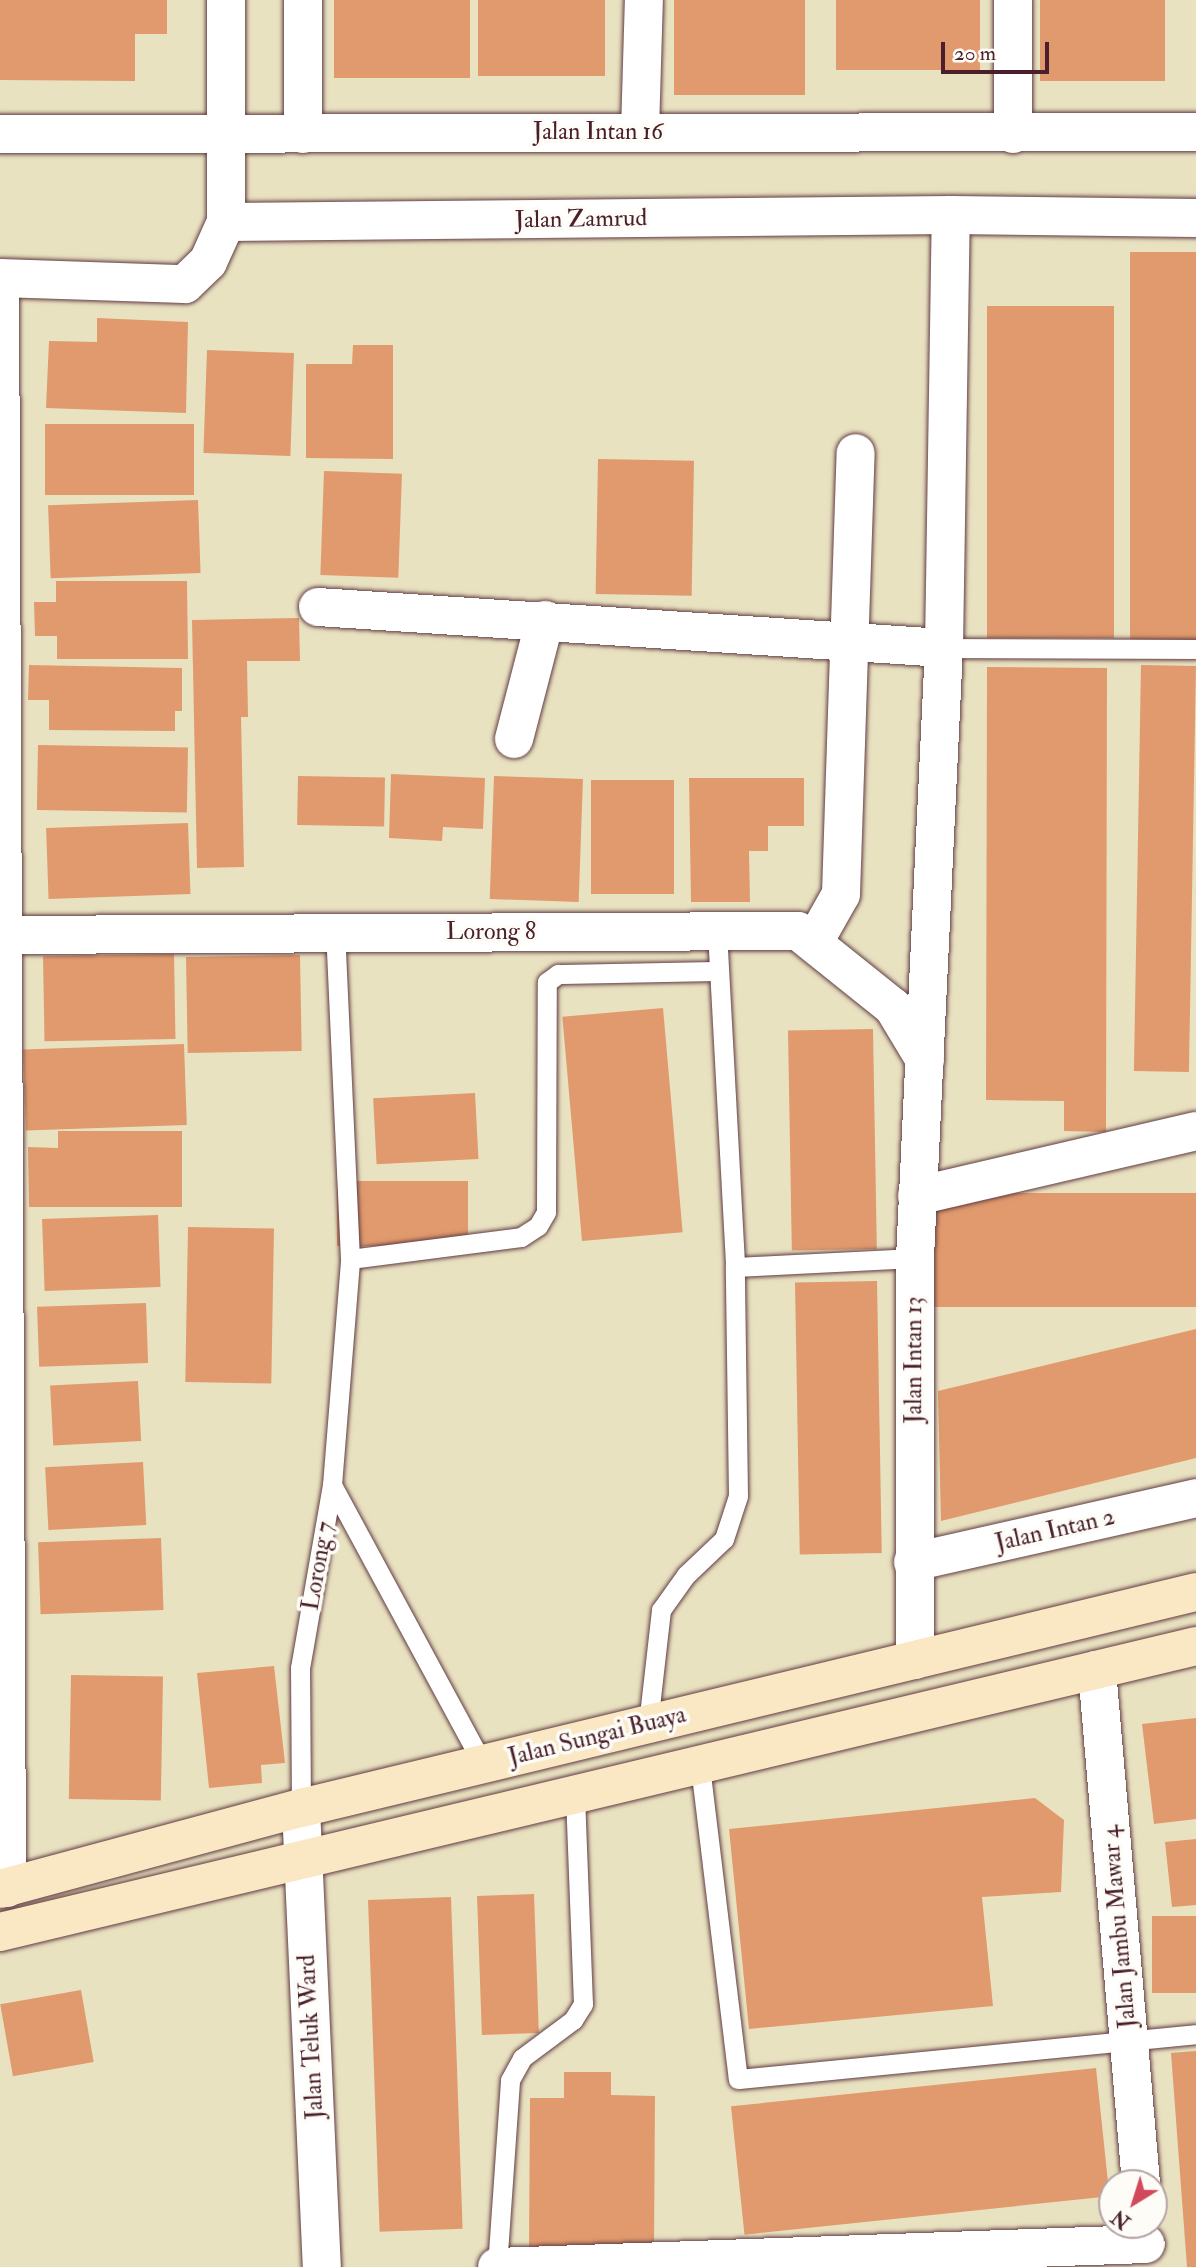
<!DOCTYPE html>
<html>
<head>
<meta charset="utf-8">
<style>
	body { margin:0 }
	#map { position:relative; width:1196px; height:2267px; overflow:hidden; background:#e9e2c1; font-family:"IM FELL Double Pica",serif }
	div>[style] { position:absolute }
	.building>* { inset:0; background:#e09a6d; transform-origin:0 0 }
	.roads { filter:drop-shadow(0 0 2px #623c42) drop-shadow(0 0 2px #623c42) }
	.lane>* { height:19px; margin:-9.5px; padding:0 9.5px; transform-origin:9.5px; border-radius:9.5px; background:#fff }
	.street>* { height:38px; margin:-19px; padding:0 19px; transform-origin:19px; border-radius:19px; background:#fff }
	.secondary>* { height:38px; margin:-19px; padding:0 19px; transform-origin:19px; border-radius:19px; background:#fae7c3 }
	span { translate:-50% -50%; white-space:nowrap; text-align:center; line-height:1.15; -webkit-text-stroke:7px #fdfcf7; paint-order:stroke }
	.street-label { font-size:24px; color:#4a1f2b }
	.north { position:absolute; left:1098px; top:2169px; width:70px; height:70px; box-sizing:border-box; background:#fdfcf7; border:2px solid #b5a4a5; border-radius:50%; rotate:218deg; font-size:19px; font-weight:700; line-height:28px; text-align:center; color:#4a1f2b }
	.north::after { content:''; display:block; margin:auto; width:24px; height:32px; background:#d1495b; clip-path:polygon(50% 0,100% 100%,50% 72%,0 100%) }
	.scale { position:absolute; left:941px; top:42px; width:108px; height:32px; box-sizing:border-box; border:4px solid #4a1f2b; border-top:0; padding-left:9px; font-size:21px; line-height:24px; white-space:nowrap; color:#4a1f2b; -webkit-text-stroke:5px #fdfcf7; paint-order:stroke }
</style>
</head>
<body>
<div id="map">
	<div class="building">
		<div style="clip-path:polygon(0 0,167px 0,167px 34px,135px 34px,135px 81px,0 80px)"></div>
		<div style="left:334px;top:0;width:136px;height:78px"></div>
		<div style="left:478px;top:0;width:127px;height:76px"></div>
		<div style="left:674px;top:0;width:131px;height:95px"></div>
		<div style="left:836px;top:0;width:144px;height:70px"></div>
		<div style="left:1040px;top:0;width:125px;height:81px"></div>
		<div style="left:1130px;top:252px;width:66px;height:392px"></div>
		<div style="left:987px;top:306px;width:127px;height:332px"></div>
		<div style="clip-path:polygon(97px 318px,188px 322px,186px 413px,46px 408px,49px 341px,97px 342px)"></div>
		<div style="clip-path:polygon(353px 345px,393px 345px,393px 459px,306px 458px,306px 364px,352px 364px)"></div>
		<div style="left:207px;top:350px;width:87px;height:103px;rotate:2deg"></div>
		<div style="left:45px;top:424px;width:149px;height:71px"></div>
		<div style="left:598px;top:459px;width:96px;height:135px;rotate:1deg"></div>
		<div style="left:324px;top:471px;width:78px;height:104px;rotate:2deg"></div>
		<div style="left:198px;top:500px;width:73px;height:150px;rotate:88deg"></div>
		<div style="clip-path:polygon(56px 581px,187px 581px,188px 659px,57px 659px,57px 636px,35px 636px,34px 602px,56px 602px)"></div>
		<div style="clip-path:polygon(299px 618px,300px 661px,247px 661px,248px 717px,241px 717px,244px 867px,197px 868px,192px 620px)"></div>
		<div style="clip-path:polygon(29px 665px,182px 668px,182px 711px,175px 711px,175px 731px,49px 730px,49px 700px,28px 700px)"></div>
		<div style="left:1141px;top:665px;width:55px;height:406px;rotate:1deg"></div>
		<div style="clip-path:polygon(987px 667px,1107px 668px,1106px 1132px,1064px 1131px,1064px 1101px,986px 1100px)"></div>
		<div style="left:38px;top:745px;width:150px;height:65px;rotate:1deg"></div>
		<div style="clip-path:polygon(391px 774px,485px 778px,483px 829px,443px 827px,442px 841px,389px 838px)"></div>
		<div style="left:298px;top:776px;width:87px;height:49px;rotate:1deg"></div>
		<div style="left:494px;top:776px;width:89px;height:123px;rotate:2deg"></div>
		<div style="clip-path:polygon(689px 778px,804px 778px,804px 826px,768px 826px,768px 851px,749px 851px,750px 902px,691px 902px)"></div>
		<div style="left:591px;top:780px;width:83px;height:114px"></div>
		<div style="left:188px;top:823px;width:71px;height:142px;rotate:88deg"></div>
		<div style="left:174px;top:954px;width:85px;height:131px;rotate:89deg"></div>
		<div style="left:300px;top:955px;width:96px;height:114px;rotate:89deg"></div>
		<div style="left:663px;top:1008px;width:225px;height:101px;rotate:85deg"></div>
		<div style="left:873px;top:1029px;width:220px;height:85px;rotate:89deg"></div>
		<div style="left:184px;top:1044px;width:81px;height:161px;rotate:88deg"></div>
		<div style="left:475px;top:1093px;width:66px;height:102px;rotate:87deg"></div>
		<div style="clip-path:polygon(58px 1131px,182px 1131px,182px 1207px,29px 1207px,28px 1147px,58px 1148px)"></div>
		<div style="left:337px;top:1181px;width:131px;height:65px"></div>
		<div style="left:1196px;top:1193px;width:114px;height:275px;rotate:90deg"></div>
		<div style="left:158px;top:1215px;width:72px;height:116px;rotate:88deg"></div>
		<div style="left:188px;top:1227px;width:86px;height:155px;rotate:1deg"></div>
		<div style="left:877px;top:1281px;width:272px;height:82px;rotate:89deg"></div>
		<div style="left:146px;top:1303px;width:60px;height:109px;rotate:88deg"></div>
		<div style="clip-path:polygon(1196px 1329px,1196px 1458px,941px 1521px,938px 1391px)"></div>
		<div style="left:138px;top:1381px;width:60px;height:88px;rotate:87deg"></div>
		<div style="left:143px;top:1462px;width:63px;height:98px;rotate:87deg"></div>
		<div style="left:161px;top:1538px;width:72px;height:123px;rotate:88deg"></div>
		<div style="clip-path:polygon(274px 1666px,285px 1763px,261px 1765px,262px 1783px,209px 1788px,197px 1673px)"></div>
		<div style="left:71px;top:1675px;width:92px;height:124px;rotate:1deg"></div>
		<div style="clip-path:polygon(1196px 1718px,1196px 1819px,1154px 1824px,1142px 1724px)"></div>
		<div style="clip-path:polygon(1035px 1798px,1064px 1820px,1061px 1892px,982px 1897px,993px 2006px,749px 2029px,729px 1829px)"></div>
		<div style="clip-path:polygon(1196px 1839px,1196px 1905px,1172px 1907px,1165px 1842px)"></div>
		<div style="left:534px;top:1894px;width:139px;height:57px;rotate:88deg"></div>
		<div style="left:451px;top:1897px;width:332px;height:83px;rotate:88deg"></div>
		<div style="left:1196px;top:1916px;width:77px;height:44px;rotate:90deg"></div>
		<div style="left:81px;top:1990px;width:73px;height:82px;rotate:80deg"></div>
		<div style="clip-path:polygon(1196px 2051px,1196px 2267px,1187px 2267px,1171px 2053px)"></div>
		<div style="left:1096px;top:2068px;width:129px;height:367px;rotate:84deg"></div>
		<div style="clip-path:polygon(564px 2072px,611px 2072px,611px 2095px,655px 2096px,654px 2250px,529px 2248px,530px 2098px,564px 2098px)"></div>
	</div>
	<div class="roads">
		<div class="lane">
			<div style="left:944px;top:648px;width:252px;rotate:0.2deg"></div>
			<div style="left:717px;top:931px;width:336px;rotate:86.9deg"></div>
			<div style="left:350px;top:1259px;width:172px;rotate:-7.3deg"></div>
			<div style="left:521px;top:1237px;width:20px;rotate:-33deg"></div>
			<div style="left:538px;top:1226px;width:16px;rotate:-60deg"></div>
			<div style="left:546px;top:1212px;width:230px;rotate:-89.8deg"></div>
			<div style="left:547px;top:982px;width:14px;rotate:-36deg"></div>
			<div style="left:558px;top:974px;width:161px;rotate:-1.1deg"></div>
			<div style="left:332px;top:1485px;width:317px;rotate:61.6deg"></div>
			<div style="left:648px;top:1724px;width:115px;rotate:-83.5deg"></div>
			<div style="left:661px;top:1610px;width:43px;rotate:-54.5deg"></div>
			<div style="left:686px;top:1575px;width:52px;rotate:-43.5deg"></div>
			<div style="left:724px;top:1539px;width:45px;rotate:-72deg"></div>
			<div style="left:738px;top:1496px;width:229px;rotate:-90.8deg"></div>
			<div style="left:735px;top:1267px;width:180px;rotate:-2.9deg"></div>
			<div style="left:700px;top:1766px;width:315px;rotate:83.1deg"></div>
			<div style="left:738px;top:2079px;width:460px;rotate:-5.6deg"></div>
			<div style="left:301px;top:1808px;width:140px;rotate:-90.4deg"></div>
			<div style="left:300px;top:1668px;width:186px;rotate:-80.1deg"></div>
			<div style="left:332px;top:1485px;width:227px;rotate:-85.4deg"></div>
			<div style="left:350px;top:1259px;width:326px;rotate:-92.6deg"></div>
			<div style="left:497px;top:2267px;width:187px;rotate:-86deg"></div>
			<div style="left:510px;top:2080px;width:25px;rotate:-61deg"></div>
			<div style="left:522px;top:2058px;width:64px;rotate:-36.7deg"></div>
			<div style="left:573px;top:2020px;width:19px;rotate:-58deg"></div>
			<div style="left:583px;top:2004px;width:209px;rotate:-92.2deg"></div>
		</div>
		<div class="street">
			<div style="left:303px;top:0;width:134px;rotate:90deg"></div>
			<div style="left:640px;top:131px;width:131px;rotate:-88.3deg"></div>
			<div style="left:0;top:134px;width:1196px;rotate:-0.1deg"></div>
			<div style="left:1013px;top:134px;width:134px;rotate:-90deg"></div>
			<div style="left:226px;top:222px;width:725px;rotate:-0.55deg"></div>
			<div style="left:951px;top:215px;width:245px;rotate:0.7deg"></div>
			<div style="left:0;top:278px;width:1610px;rotate:89.75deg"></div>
			<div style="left:0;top:278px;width:185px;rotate:1.9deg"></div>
			<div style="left:185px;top:284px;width:32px;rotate:-44deg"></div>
			<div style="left:208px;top:262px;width:44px;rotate:-65.8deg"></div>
			<div style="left:226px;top:222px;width:222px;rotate:-90deg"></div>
			<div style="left:318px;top:607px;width:627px;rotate:3.75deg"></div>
			<div style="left:514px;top:739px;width:123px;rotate:-75.4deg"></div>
			<div style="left:0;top:935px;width:798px;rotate:-0.29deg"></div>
			<div style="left:798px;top:931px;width:122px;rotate:38.7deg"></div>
			<div style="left:893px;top:1007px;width:62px;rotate:58.9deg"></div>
			<div style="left:814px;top:942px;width:55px;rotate:-60.6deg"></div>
			<div style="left:841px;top:894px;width:441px;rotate:-88.1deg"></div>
			<div style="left:917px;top:1196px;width:286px;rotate:-13.1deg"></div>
			<div style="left:913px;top:1562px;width:290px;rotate:-12.7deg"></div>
			<div style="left:915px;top:1660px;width:402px;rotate:-90deg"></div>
			<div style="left:915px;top:1258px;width:611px;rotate:-87.28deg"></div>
			<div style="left:944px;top:648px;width:433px;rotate:-89.1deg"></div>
			<div style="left:1097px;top:1670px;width:515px;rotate:85.1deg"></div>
			<div style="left:301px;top:1808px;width:459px;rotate:87.4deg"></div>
			<div style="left:497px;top:2267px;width:649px;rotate:-2.03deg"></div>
		</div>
		<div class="secondary">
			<div style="left:0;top:1889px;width:312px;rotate:-15.1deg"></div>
			<div style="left:301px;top:1808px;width:921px;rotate:-13.57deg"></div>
			<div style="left:0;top:1932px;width:1230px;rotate:-13.45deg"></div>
		</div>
	</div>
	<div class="street-label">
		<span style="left:598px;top:132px">Jalan Intan 16</span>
		<span style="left:581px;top:219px;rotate:-1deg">Jalan Zamrud</span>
		<span style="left:491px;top:932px">Lorong 8</span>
		<span style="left:914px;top:1360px;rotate:-90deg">Jalan Intan 13</span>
		<span style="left:1055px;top:1530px;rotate:-13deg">Jalan Intan 2</span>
		<span style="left:318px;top:1566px;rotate:-80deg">Lorong 7</span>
		<span style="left:597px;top:1736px;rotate:-14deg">Jalan Sungai Buaya</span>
		<span style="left:1119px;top:1927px;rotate:-95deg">Jalan Jambu Mawar 4</span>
		<span style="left:311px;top:2037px;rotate:-93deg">Jalan Teluk Ward</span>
	</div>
	<div class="north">N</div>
	<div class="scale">20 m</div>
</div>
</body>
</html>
